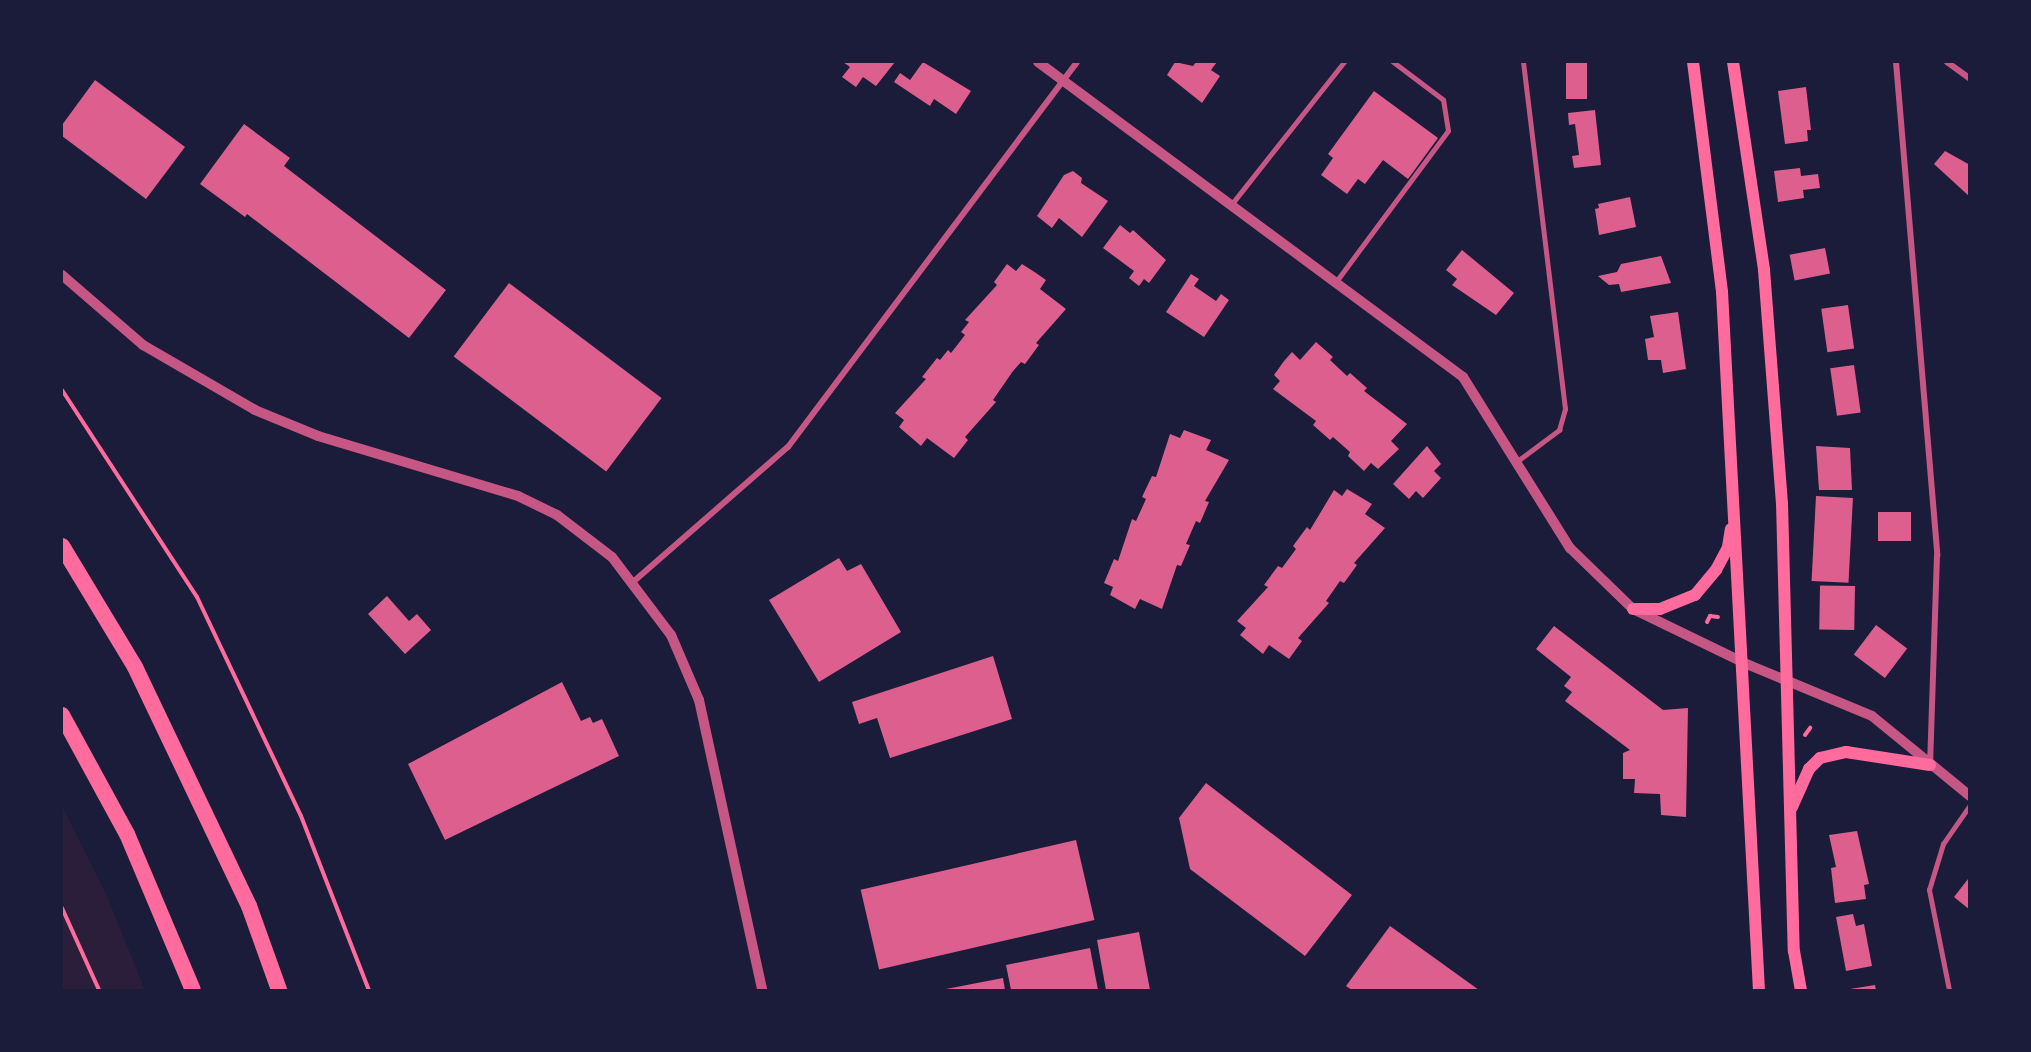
<!DOCTYPE html>
<html>
<head>
<meta charset="utf-8">
<style>
	body { margin:0 }
	#map { position:relative; width:2031px; height:1052px; overflow:hidden; background:#1b1b3a; font-family:Manrope,sans-serif }
	div>[style] { position:absolute }
	.green>* { inset:0; background:#2a1e3b }
	.building>* { inset:0; background:#dd5f8e; transform-origin:0 0 }
	.path>* { height:4px; margin:-2px; padding:0 2px; transform-origin:2px; border-radius:2px; background:#ff6b9d }
	.service>* { height:4.5px; margin:-2.25px; padding:0 2.25px; transform-origin:2.25px; border-radius:2.25px; background:#c65784 }
	.minor>* { height:6px; margin:-3px; padding:0 3px; transform-origin:3px; border-radius:3px; background:#c65784 }
	.tertiary>* { height:10px; margin:-5px; padding:0 5px; transform-origin:5px; border-radius:5px; background:#c65784 }
	.secondary>* { height:12px; margin:-6px; padding:0 6px; transform-origin:6px; border-radius:6px; background:#ff6b9d }
	.trunk>* { height:16px; margin:-8px; padding:0 8px; transform-origin:8px; border-radius:8px; background:#ff6b9d }
	span { translate:-50% -50%; white-space:nowrap; text-align:center; line-height:1.15; -webkit-text-stroke:4.5px #1b1b3a; paint-order:stroke }
	.frame { position:absolute; inset:0; border:63px solid #1b1b3a; pointer-events:none }
</style>
</head>
<body>
<div id="map">
	<div class="green">
		<div style="clip-path:polygon(62px 806px,107px 896px,145px 990px,62px 990px)"></div>
	</div>
	<div class="building">
		<div style="clip-path:polygon(843px 62px,895px 62px,876px 86px,863px 77px,856px 87px,842px 77px,850px 67px)"></div>
		<div style="clip-path:polygon(923px 62px,971px 91px,956px 114px,934px 99px,930px 106px,894px 82px,900px 73px,910px 80px)"></div>
		<div style="clip-path:polygon(1175px 62px,1193px 66px,1196px 62px,1217px 62px,1211px 70px,1220px 76px,1202px 103px,1167px 75px)"></div>
		<div style="left:1566px;top:62px;width:21px;height:37px"></div>
		<div style="clip-path:polygon(95px 80px,185px 147px,146px 199px,62px 136px,62px 125px)"></div>
		<div style="clip-path:polygon(1806px 87px,1811px 130px,1807px 130px,1808px 141px,1785px 144px,1778px 91px)"></div>
		<div style="clip-path:polygon(1374px 91px,1438px 138px,1408px 179px,1383px 160px,1365px 184px,1358px 179px,1347px 194px,1321px 175px,1333px 158px,1328px 154px)"></div>
		<div style="clip-path:polygon(1595px 110px,1601px 165px,1574px 168px,1572px 156px,1579px 155px,1575px 124px,1569px 125px,1568px 113px)"></div>
		<div style="clip-path:polygon(244px 124px,290px 158px,284px 166px,446px 290px,409px 338px,247px 214px,245px 217px,200px 184px)"></div>
		<div style="clip-path:polygon(1945px 151px,1970px 165px,1970px 197px,1934px 164px)"></div>
		<div style="clip-path:polygon(1800px 168px,1801px 176px,1818px 174px,1820px 188px,1803px 190px,1804px 198px,1778px 202px,1774px 171px)"></div>
		<div style="clip-path:polygon(1073px 171px,1082px 178px,1081px 183px,1108px 201px,1082px 237px,1059px 218px,1052px 228px,1037px 216px,1064px 175px)"></div>
		<div style="clip-path:polygon(1630px 197px,1636px 227px,1599px 235px,1595px 209px,1599px 208px,1598px 204px)"></div>
		<div style="clip-path:polygon(1120px 225px,1130px 233px,1133px 230px,1166px 260px,1149px 283px,1144px 279px,1139px 286px,1129px 278px,1134px 271px,1103px 248px)"></div>
		<div style="left:1825px;top:248px;width:26px;height:36px;rotate:79deg"></div>
		<div style="clip-path:polygon(1462px 250px,1514px 293px,1496px 315px,1452px 285px,1457px 279px,1446px 270px)"></div>
		<div style="clip-path:polygon(1661px 256px,1671px 283px,1621px 292px,1619px 284px,1609px 285px,1598px 276px,1617px 272px,1621px 264px)"></div>
		<div style="clip-path:polygon(1007px 264px,1016px 271px,1022px 264px,1036px 273px,1046px 280px,1040px 289px,1066px 309px,1036px 343px,1039px 345px,1025px 364px,1021px 362px,1013px 371px,993px 400px,996px 402px,965px 437px,968px 440px,954px 458px,927px 438px,921px 446px,899px 427px,904px 420px,895px 413px,926px 379px,922px 377px,937px 358px,940px 360px,948px 350px,951px 353px,965px 335px,961px 332px,969px 322px,965px 320px,997px 285px,994px 282px)"></div>
		<div style="clip-path:polygon(1191px 274px,1199px 279px,1194px 286px,1216px 301px,1221px 294px,1229px 300px,1204px 337px,1166px 312px)"></div>
		<div style="left:509px;top:283px;width:191px;height:92px;rotate:37deg"></div>
		<div style="left:1848px;top:305px;width:44px;height:27px;rotate:82deg"></div>
		<div style="clip-path:polygon(1678px 312px,1686px 369px,1663px 373px,1661px 360px,1648px 360px,1645px 339px,1654px 337px,1650px 316px)"></div>
		<div style="clip-path:polygon(1316px 342px,1333px 357px,1330px 360px,1347px 376px,1350px 373px,1367px 388px,1364px 391px,1407px 424px,1391px 441px,1399px 449px,1378px 469px,1371px 463px,1364px 471px,1348px 456px,1350px 452px,1333px 437px,1330px 440px,1313px 425px,1316px 421px,1273px 389px,1280px 381px,1274px 375px,1284px 361px,1292px 352px,1300px 360px)"></div>
		<div style="left:1854px;top:365px;width:48px;height:24px;rotate:82deg"></div>
		<div style="clip-path:polygon(1184px 430px,1211px 440px,1206px 450px,1229px 460px,1205px 501px,1209px 502px,1200px 523px,1196px 521px,1186px 544px,1190px 545px,1181px 566px,1177px 565px,1162px 609px,1140px 599px,1135px 609px,1110px 595px,1113px 587px,1104px 583px,1114px 559px,1118px 561px,1132px 519px,1136px 521px,1146px 499px,1142px 497px,1152px 476px,1156px 477px,1170px 434px,1180px 438px)"></div>
		<div style="clip-path:polygon(1427px 446px,1441px 464px,1434px 471px,1441px 478px,1423px 498px,1416px 491px,1409px 499px,1393px 484px)"></div>
		<div style="clip-path:polygon(1816px 446px,1850px 448px,1852px 490px,1819px 490px)"></div>
		<div style="clip-path:polygon(1347px 489px,1372px 504px,1365px 514px,1385px 528px,1354px 563px,1357px 565px,1344px 583px,1340px 581px,1326px 601px,1329px 603px,1298px 638px,1302px 641px,1289px 659px,1269px 645px,1263px 654px,1240px 635px,1246px 628px,1237px 621px,1268px 587px,1264px 585px,1278px 566px,1282px 568px,1296px 549px,1293px 546px,1307px 527px,1310px 530px,1334px 490px,1342px 496px)"></div>
		<div style="left:1816px;top:496px;width:37px;height:85px;rotate:3deg"></div>
		<div style="left:1911px;top:512px;width:29px;height:33px;rotate:90deg"></div>
		<div style="clip-path:polygon(839px 558px,847px 571px,861px 564px,901px 632px,819px 682px,769px 600px)"></div>
		<div style="left:1855px;top:586px;width:44px;height:35px;rotate:91deg"></div>
		<div style="clip-path:polygon(387px 596px,409px 621px,417px 614px,431px 630px,405px 654px,368px 614px)"></div>
		<div style="left:1876px;top:625px;width:39px;height:37px;rotate:37deg"></div>
		<div style="clip-path:polygon(1554px 626px,1663px 710px,1688px 708px,1686px 817px,1661px 815px,1660px 794px,1634px 793px,1635px 779px,1623px 779px,1623px 753px,1630px 750px,1565px 701px,1572px 692px,1564px 686px,1571px 677px,1536px 649px)"></div>
		<div style="clip-path:polygon(993px 656px,1012px 719px,890px 758px,877px 718px,859px 724px,852px 702px)"></div>
		<div style="clip-path:polygon(562px 682px,581px 721px,590px 717px,593px 723px,602px 719px,619px 756px,445px 840px,408px 764px)"></div>
		<div style="clip-path:polygon(1206px 783px,1352px 895px,1305px 956px,1190px 869px,1179px 818px)"></div>
		<div style="clip-path:polygon(1857px 831px,1869px 884px,1864px 885px,1866px 899px,1835px 903px,1831px 868px,1836px 867px,1829px 835px)"></div>
		<div style="left:1076px;top:840px;width:82px;height:221px;rotate:77deg"></div>
		<div style="clip-path:polygon(1968px 879px,1970px 880px,1970px 910px,1954px 897px)"></div>
		<div style="clip-path:polygon(1853px 914px,1856px 926px,1864px 924px,1872px 966px,1846px 971px,1836px 917px)"></div>
		<div style="clip-path:polygon(1390px 926px,1479px 990px,1352px 990px,1346px 986px)"></div>
		<div style="clip-path:polygon(1139px 932px,1150px 990px,1106px 990px,1097px 940px)"></div>
		<div style="clip-path:polygon(1090px 948px,1098px 990px,1011px 990px,1006px 965px)"></div>
		<div style="clip-path:polygon(1003px 978px,1005px 990px,946px 990px,946px 989px)"></div>
		<div style="clip-path:polygon(1875px 985px,1876px 990px,1850px 990px,1850px 989px)"></div>
	</div>
	<div class="path">
		<div style="left:62px;top:390px;width:247px;rotate:56.9deg"></div>
		<div style="left:197px;top:597px;width:242px;rotate:64.6deg"></div>
		<div style="left:301px;top:816px;width:187px;rotate:68.7deg"></div>
		<div style="left:1707px;top:622px;width:7px;rotate:-63deg"></div>
		<div style="left:1710px;top:616px;width:8px;rotate:7deg"></div>
		<div style="left:1805px;top:735px;width:9px;rotate:-54deg"></div>
		<div style="left:62px;top:908px;width:90px;rotate:65.7deg"></div>
	</div>
	<div class="service">
		<div style="left:1231px;top:205px;width:182px;rotate:-51.7deg"></div>
		<div style="left:1335px;top:283px;width:189px;rotate:-53.4deg"></div>
		<div style="left:1448px;top:131px;width:31px;rotate:-99deg"></div>
		<div style="left:1443px;top:100px;width:63px;rotate:-142.8deg"></div>
		<div style="left:1516px;top:462px;width:54px;rotate:-36.7deg"></div>
		<div style="left:1559px;top:430px;width:22px;rotate:-74deg"></div>
		<div style="left:1565px;top:409px;width:350px;rotate:-96.9deg"></div>
		<div style="left:1949px;top:990px;width:102px;rotate:-101.3deg"></div>
		<div style="left:1929px;top:890px;width:48px;rotate:-73.1deg"></div>
		<div style="left:1943px;top:844px;width:47px;rotate:-55.3deg"></div>
	</div>
	<div class="minor">
		<div style="left:1896px;top:62px;width:495px;rotate:85.2deg"></div>
		<div style="left:1937px;top:555px;width:210px;rotate:91.9deg"></div>
		<div style="left:1947px;top:62px;width:29px;rotate:36deg"></div>
		<div style="left:633px;top:582px;width:206px;rotate:-41.1deg"></div>
		<div style="left:788px;top:447px;width:481px;rotate:-53.1deg"></div>
	</div>
	<div class="tertiary">
		<div style="left:1038px;top:62px;width:529px;rotate:36.54deg"></div>
		<div style="left:1463px;top:377px;width:202px;rotate:58deg"></div>
		<div style="left:1570px;top:548px;width:88px;rotate:44.1deg"></div>
		<div style="left:1633px;top:609px;width:129px;rotate:25.8deg"></div>
		<div style="left:1749px;top:665px;width:133px;rotate:22.5deg"></div>
		<div style="left:1872px;top:716px;width:127px;rotate:39.2deg"></div>
		<div style="left:62px;top:275px;width:107px;rotate:40.8deg"></div>
		<div style="left:143px;top:345px;width:129px;rotate:30.1deg"></div>
		<div style="left:255px;top:410px;width:68px;rotate:22.4deg"></div>
		<div style="left:318px;top:436px;width:209px;rotate:16.7deg"></div>
		<div style="left:518px;top:496px;width:43px;rotate:26deg"></div>
		<div style="left:557px;top:515px;width:69px;rotate:37.4deg"></div>
		<div style="left:612px;top:557px;width:98px;rotate:52.9deg"></div>
		<div style="left:671px;top:635px;width:71px;rotate:66.7deg"></div>
		<div style="left:699px;top:700px;width:297px;rotate:77.7deg"></div>
	</div>
	<div class="secondary">
		<div style="left:1693px;top:62px;width:232px;rotate:82.8deg"></div>
		<div style="left:1722px;top:292px;width:699px;rotate:86.97deg"></div>
		<div style="left:1733px;top:62px;width:210px;rotate:81.5deg"></div>
		<div style="left:1764px;top:270px;width:234px;rotate:85.6deg"></div>
		<div style="left:1782px;top:503px;width:448px;rotate:88.5deg"></div>
		<div style="left:1794px;top:951px;width:40px;rotate:80deg"></div>
		<div style="left:1633px;top:609px;width:27px"></div>
		<div style="left:1660px;top:609px;width:38px;rotate:-22deg"></div>
		<div style="left:1695px;top:595px;width:33px;rotate:-50deg"></div>
		<div style="left:1716px;top:570px;width:26px;rotate:-62deg"></div>
		<div style="left:1728px;top:547px;width:18px;rotate:-81deg"></div>
		<div style="left:1792px;top:807px;width:42px;rotate:-65.9deg"></div>
		<div style="left:1809px;top:769px;width:16px;rotate:-45deg"></div>
		<div style="left:1820px;top:758px;width:27px;rotate:-13deg"></div>
		<div style="left:1846px;top:752px;width:85px;rotate:8.8deg"></div>
	</div>
	<div class="trunk">
		<div style="left:62px;top:546px;width:141px;rotate:58.9deg"></div>
		<div style="left:135px;top:667px;width:265px;rotate:64.5deg"></div>
		<div style="left:249px;top:906px;width:89px;rotate:70.3deg"></div>
		<div style="left:62px;top:715px;width:136px;rotate:61.4deg"></div>
		<div style="left:127px;top:834px;width:169px;rotate:67.1deg"></div>
	</div>
	<div class="frame"></div>
</div>
</body>
</html>
